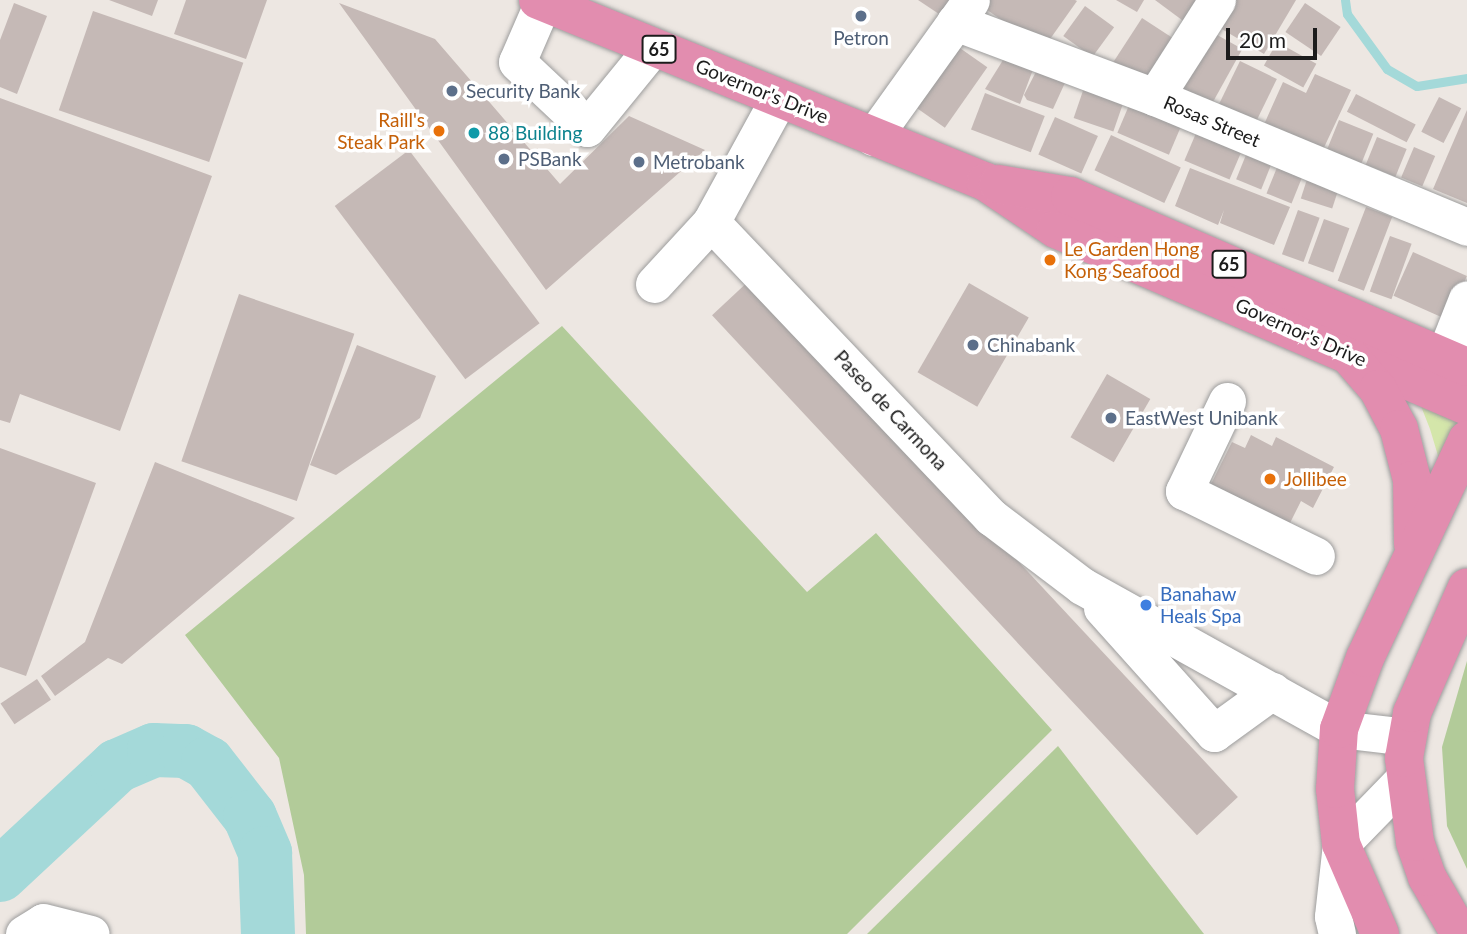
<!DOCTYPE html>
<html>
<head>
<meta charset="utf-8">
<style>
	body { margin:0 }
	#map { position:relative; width:1467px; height:934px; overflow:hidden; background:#ede7e2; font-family:Lato,sans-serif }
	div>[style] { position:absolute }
	.grass>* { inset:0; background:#d4e6aa }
	.forest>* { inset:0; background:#b2cb99 }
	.stream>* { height:9px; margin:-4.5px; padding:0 4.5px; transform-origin:4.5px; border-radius:4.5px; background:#a4d9d9 }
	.river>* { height:54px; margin:-27px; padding:0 27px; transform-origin:27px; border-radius:27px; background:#a4d9d9 }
	.building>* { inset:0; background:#c5b9b6; transform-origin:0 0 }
	.roads { filter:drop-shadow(0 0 2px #9d9d9d) drop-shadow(0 0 2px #9d9d9d) }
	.minor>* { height:37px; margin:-18.5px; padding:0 18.5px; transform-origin:18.5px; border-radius:18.5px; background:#fff }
	.highway>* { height:38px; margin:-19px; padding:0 19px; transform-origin:19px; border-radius:19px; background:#e28daf }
	.dots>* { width:19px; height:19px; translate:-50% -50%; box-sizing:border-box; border:4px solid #fff; border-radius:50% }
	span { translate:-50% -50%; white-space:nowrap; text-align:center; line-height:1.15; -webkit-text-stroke:7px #fff; paint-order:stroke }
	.shield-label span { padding:2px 5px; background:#fff; border:2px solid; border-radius:5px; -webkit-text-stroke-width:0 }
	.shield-label { font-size:18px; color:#1c1c1c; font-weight:700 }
	.service-label { font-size:19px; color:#4e5e75 }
	.left { translate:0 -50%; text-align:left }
	.street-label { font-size:19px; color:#1c1c1c }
	.food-label { font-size:19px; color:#c56008 }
	.right { translate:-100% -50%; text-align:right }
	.culture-label { font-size:19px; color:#0d838f }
	.shop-label { font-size:19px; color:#366cbe }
	.scale { position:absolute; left:1226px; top:28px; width:91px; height:32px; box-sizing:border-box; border:4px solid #1c1c1c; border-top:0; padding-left:9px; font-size:21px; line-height:24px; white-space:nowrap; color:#1c1c1c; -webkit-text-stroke:5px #fff; paint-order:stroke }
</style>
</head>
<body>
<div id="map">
	<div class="grass">
		<div style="clip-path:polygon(1417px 396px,1465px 418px,1442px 469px,1430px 429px)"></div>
	</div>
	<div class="forest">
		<div style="clip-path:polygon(562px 326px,807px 592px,876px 533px,1052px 730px,847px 934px,306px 934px,304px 875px,279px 758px,185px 635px)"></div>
		<div style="clip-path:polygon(1467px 661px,1467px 869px,1447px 826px,1442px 747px)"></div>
		<div style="clip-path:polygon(1058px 746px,1204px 934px,867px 934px)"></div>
	</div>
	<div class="stream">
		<div style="left:1345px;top:0;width:14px;rotate:82deg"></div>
		<div style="left:1347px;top:14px;width:68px;rotate:54deg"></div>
		<div style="left:1387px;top:69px;width:34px;rotate:30deg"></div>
		<div style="left:1417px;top:86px;width:51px;rotate:-9.1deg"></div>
	</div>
	<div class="river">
		<div style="left:0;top:875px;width:160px;rotate:-43deg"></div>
		<div style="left:117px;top:766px;width:40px;rotate:-23.4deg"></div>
		<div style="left:154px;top:750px;width:32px;rotate:2deg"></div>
		<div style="left:186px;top:751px;width:25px;rotate:29deg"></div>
		<div style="left:208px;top:763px;width:68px;rotate:52.1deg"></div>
		<div style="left:250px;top:817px;width:39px;rotate:67deg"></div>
		<div style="left:265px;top:853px;width:81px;rotate:87.9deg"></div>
	</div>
	<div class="building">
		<div style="clip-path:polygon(109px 0,158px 0,152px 16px)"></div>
		<div style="clip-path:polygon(186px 0,267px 0,246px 59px,174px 34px)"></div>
		<div style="clip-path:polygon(918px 0,954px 0,951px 22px)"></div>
		<div style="clip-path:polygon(983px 0,1075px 0,1077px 1px,1043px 49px,980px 5px)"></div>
		<div style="clip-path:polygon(1116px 0,1144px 0,1137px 12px)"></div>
		<div style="clip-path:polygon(1155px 0,1203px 0,1186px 23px)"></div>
		<div style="clip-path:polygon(1231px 0,1296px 0,1264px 54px,1215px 25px)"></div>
		<div style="clip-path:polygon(14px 3px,47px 16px,17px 94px,0 87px,0 40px)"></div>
		<div style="clip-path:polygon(339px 3px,435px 39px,560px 184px,629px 116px,705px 150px,546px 290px)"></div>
		<div style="left:1305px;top:3px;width:43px;height:35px;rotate:34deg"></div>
		<div style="left:1085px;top:6px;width:36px;height:37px;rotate:36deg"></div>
		<div style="left:93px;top:11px;width:159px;height:105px;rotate:19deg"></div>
		<div style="left:1142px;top:18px;width:38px;height:54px;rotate:33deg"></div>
		<div style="left:1210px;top:31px;width:37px;height:67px;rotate:29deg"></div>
		<div style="left:1277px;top:42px;width:45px;height:27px;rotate:29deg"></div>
		<div style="left:957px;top:46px;width:37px;height:74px;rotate:35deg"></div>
		<div style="clip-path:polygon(1008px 52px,1037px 59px,1020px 104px,985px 89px)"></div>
		<div style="left:1240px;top:61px;width:41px;height:52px;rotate:26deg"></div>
		<div style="clip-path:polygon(1041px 62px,1069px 74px,1053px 109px,1027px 100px,1024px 95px)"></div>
		<div style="clip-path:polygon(1315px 74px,1351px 90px,1320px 156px,1262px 129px,1283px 82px,1306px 93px)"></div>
		<div style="left:1086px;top:82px;width:42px;height:38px;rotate:19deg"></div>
		<div style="left:985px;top:93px;width:64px;height:39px;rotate:21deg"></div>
		<div style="left:1356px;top:94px;width:67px;height:20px;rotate:27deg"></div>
		<div style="left:1133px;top:96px;width:56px;height:40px;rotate:23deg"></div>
		<div style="left:1439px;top:97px;width:25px;height:39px;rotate:27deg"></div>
		<div style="clip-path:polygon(0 98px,212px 176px,120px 431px,20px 394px,10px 423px,0 420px)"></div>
		<div style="clip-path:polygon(1467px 110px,1467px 203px,1433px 189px)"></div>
		<div style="left:1055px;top:117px;width:47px;height:41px;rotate:24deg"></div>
		<div style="left:1202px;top:119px;width:49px;height:45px;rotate:23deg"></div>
		<div style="left:1339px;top:120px;width:37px;height:33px;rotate:22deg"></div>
		<div style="left:1111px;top:135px;width:77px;height:39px;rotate:25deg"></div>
		<div style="left:1377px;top:137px;width:32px;height:30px;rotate:22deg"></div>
		<div style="left:1250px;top:145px;width:27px;height:37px;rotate:22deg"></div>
		<div style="left:1414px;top:147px;width:23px;height:33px;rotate:23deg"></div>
		<div style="left:409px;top:150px;width:217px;height:93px;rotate:53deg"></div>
		<div style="left:1280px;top:160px;width:27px;height:36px;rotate:22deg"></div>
		<div style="left:1311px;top:167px;width:33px;height:33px;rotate:18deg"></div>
		<div style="clip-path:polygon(1190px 168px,1290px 207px,1274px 245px,1220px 223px,1224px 210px,1218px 225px,1175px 206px)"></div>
		<div style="left:1366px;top:207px;width:28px;height:79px;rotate:21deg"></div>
		<div style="left:1298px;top:210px;width:23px;height:47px;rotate:20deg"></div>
		<div style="left:1324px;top:219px;width:27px;height:47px;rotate:20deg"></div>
		<div style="left:1390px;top:236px;width:23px;height:59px;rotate:20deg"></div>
		<div style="left:1413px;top:252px;width:59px;height:48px;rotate:24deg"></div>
		<div style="left:753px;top:277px;width:711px;height:56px;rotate:47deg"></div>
		<div style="left:969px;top:283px;width:69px;height:103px;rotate:30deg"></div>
		<div style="left:239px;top:294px;width:122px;height:177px;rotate:19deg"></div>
		<div style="clip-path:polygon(357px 345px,436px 376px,420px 418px,336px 475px,310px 465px)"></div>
		<div style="left:1107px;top:374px;width:50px;height:73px;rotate:30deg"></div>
		<div style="clip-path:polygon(1251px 435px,1272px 446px,1276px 437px,1334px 467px,1313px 508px,1301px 501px,1285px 533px,1207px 492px,1232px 442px,1245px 448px)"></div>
		<div style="clip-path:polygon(0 448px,96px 483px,26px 676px,0 667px)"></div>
		<div style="clip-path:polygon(155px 462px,295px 518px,122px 664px,108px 658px,55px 696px,41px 676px,85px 642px)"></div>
		<div style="left:37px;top:679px;width:25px;height:44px;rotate:56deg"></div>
	</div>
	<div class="roads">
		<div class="minor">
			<div style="left:543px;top:2px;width:65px;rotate:113.4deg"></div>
			<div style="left:517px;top:62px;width:96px;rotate:43.3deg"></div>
			<div style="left:587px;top:128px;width:104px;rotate:-50.8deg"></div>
			<div style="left:955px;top:22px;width:214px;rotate:20.6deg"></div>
			<div style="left:1155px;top:97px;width:338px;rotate:22.6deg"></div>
			<div style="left:1155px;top:97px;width:115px;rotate:-57.4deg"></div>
			<div style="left:873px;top:137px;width:168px;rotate:-54.4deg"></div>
			<div style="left:711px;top:222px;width:407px;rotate:46.5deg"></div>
			<div style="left:991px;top:517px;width:114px;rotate:37.2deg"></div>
			<div style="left:1082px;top:586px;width:294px;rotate:29.1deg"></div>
			<div style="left:1339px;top:729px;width:68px;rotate:6.7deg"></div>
			<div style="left:654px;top:284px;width:84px;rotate:-47.4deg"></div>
			<div style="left:711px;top:222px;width:141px;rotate:-61.3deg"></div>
			<div style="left:1444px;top:357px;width:62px;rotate:-68.4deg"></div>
			<div style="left:1227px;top:401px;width:100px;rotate:115.5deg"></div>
			<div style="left:1184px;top:491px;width:147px;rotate:26.2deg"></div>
			<div style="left:1102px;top:608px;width:168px;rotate:48.1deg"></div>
			<div style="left:1214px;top:733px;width:72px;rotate:-35.9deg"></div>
			<div style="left:24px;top:934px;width:22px;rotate:-32deg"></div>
			<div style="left:43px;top:922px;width:49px;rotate:14deg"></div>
			<div style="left:1337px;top:934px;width:18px;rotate:-103deg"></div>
			<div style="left:1333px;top:916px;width:72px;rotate:-83.7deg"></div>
			<div style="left:1341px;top:844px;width:89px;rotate:-45.9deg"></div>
		</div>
		<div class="highway">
			<div style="left:538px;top:0;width:484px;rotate:22.1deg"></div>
			<div style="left:986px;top:182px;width:84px;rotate:33.9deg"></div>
			<div style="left:1056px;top:229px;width:447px;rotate:23.3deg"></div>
			<div style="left:998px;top:184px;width:73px;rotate:9.5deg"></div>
			<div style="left:1070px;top:196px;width:432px;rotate:23.3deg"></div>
			<div style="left:1352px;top:359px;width:40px;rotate:49deg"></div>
			<div style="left:1378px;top:389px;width:45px;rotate:62.3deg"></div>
			<div style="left:1399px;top:429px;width:53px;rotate:75.7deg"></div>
			<div style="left:1412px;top:480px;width:64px;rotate:89.1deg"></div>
			<div style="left:1380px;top:934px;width:98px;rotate:-113.4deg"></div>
			<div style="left:1341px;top:844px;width:55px;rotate:-96.2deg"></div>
			<div style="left:1335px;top:789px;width:60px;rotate:-86.2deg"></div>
			<div style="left:1339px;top:729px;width:76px;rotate:-69.9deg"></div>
			<div style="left:1365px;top:658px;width:241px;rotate:-64.9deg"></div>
			<div style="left:1460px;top:934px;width:66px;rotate:-120.1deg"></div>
			<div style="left:1427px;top:877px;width:37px;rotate:-109deg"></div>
			<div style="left:1415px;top:842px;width:85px;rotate:-97.5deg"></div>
			<div style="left:1404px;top:758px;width:46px;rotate:-79.9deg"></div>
			<div style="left:1412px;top:713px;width:137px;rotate:-66.4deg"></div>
		</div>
	</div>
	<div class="dots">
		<div style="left:861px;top:16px;background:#5c6f8a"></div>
		<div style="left:452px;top:91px;background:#5c6f8a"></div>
		<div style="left:439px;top:131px;background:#e8710a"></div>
		<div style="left:474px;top:133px;background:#0f9aa8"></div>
		<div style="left:504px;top:159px;background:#5c6f8a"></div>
		<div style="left:639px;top:162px;background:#5c6f8a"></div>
		<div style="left:1050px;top:260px;background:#e8710a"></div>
		<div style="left:973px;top:345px;background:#5c6f8a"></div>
		<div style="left:1111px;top:418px;background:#5c6f8a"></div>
		<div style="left:1270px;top:479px;background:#e8710a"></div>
		<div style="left:1146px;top:605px;background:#3f7fe0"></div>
	</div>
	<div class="shield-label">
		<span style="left:659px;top:49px">65</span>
		<span style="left:1229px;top:264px">65</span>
	</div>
	<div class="service-label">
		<span style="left:861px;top:38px">Petron</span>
		<span class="left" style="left:466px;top:91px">Security Bank</span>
		<span class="left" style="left:518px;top:159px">PSBank</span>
		<span class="left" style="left:653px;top:162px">Metrobank</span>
		<span class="left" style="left:987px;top:345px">Chinabank</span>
		<span class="left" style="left:1125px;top:418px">EastWest Unibank</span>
	</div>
	<div class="street-label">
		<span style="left:762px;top:91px;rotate:22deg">Governor's Drive</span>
		<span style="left:1212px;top:121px;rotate:23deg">Rosas Street</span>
		<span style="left:1301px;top:332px;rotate:24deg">Governor's Drive</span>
		<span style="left:891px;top:410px;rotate:47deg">Paseo de Carmona</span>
	</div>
	<div class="food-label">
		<span class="right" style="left:425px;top:131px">Raill's<br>Steak Park</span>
		<span class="left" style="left:1064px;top:260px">Le Garden Hong<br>Kong Seafood</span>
		<span class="left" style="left:1284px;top:479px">Jollibee</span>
	</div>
	<div class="culture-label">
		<span class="left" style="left:488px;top:133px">88 Building</span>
	</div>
	<div class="shop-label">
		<span class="left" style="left:1160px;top:605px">Banahaw<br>Heals Spa</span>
	</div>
	<div class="scale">20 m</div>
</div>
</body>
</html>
